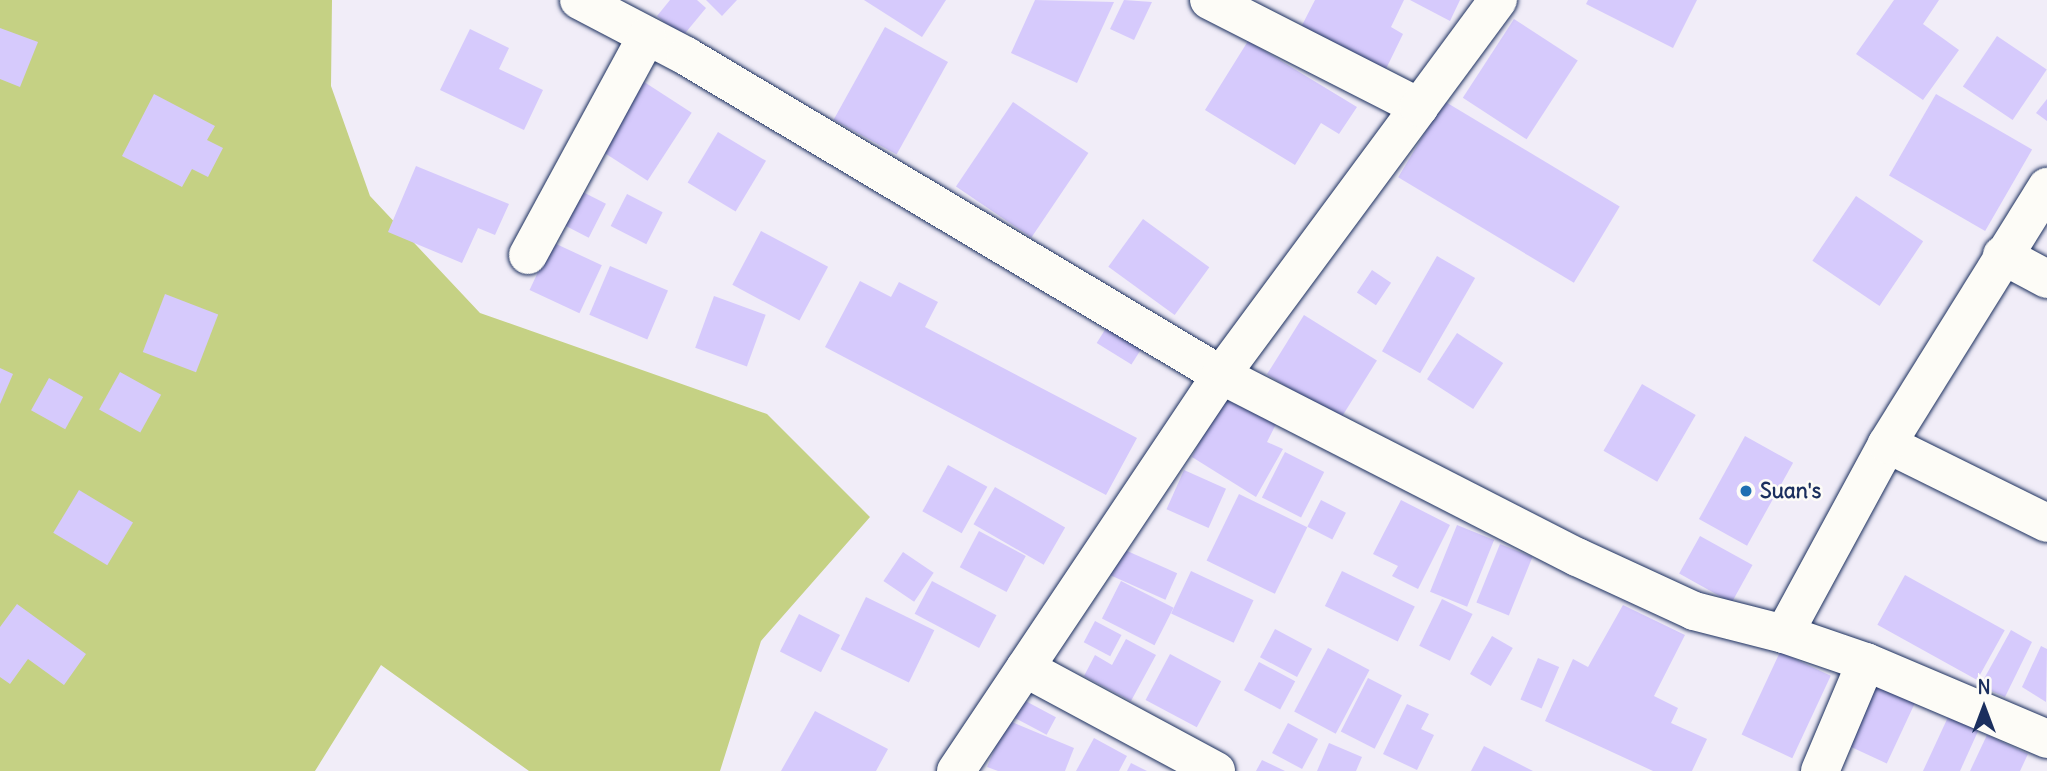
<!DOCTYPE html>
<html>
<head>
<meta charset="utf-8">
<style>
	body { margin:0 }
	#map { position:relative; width:2047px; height:771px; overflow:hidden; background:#f1edf8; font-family:Delius,sans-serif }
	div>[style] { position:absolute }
	.green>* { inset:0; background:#c5d184 }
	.building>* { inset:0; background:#d6cafc; transform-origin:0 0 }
	.roads { filter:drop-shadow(0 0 2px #1b2f5e) drop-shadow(0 0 2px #1b2f5e) }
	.minor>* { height:38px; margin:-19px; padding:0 19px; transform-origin:19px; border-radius:19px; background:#fdfcf7 }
	.tertiary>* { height:38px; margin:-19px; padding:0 19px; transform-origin:19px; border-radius:19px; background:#fdfcf7 }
	.dots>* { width:19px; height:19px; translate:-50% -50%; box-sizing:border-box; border:4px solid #fdfcf7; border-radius:50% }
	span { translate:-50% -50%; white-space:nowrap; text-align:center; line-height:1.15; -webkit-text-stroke:5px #fdfcf7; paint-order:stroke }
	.poi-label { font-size:21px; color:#1b2f5e; font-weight:700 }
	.left { translate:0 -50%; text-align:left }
	.north { position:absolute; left:1949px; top:673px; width:70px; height:70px; -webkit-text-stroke:5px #fdfcf7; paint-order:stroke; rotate:0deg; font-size:19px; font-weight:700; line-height:28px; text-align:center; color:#1b2f5e }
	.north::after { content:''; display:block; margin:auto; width:24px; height:32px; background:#1b2f5e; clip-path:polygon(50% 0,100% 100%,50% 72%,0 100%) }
</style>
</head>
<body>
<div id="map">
	<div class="green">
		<div style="clip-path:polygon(0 0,332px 0,331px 86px,370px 196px,480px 313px,767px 414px,870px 517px,761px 641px,720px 771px,529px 771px,381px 665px,315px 771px,0 771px)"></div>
	</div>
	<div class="building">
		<div style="clip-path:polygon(670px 0,697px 0,706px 8px,682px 37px,657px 16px)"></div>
		<div style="clip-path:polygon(706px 0,737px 0,722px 16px)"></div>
		<div style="clip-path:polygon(864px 0,946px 0,922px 37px)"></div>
		<div style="clip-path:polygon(1035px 0,1114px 2px,1077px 83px,1011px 53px)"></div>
		<div style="clip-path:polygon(1124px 0,1152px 2px,1134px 40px,1110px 29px)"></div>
		<div style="clip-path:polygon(1315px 0,1404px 0,1391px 27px,1403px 34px,1383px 75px,1298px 33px)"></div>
		<div style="clip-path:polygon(1410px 0,1460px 0,1450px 21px)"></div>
		<div style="clip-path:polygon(1588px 0,1697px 0,1673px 48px,1586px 4px)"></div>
		<div style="clip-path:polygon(1894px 0,1939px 0,1923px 24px,1959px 50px,1923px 100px,1856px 54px)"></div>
		<div style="left:1514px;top:19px;width:76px;height:94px;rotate:33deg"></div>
		<div style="left:885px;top:27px;width:72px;height:106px;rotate:29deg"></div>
		<div style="clip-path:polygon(0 28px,38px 42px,20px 87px,0 79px)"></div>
		<div style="clip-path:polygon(470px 29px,509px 48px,499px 69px,543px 90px,524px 130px,440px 90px)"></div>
		<div style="left:1997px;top:36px;width:60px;height:61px;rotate:34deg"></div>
		<div style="clip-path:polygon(1248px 41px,1357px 107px,1339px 134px,1321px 123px,1295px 165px,1205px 110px)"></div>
		<div style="left:638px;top:78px;width:64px;height:81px;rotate:33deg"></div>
		<div style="clip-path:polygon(154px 94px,215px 126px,207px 140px,223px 148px,208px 177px,192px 169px,182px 187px,122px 156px)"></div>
		<div style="left:1936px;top:94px;width:111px;height:94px;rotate:30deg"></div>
		<div style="clip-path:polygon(2047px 99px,2047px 121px,2036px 113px)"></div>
		<div style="left:1444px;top:101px;width:205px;height:89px;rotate:31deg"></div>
		<div style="left:1013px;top:102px;width:91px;height:102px;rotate:34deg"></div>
		<div style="left:718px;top:132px;width:56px;height:59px;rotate:31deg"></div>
		<div style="clip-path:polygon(416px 166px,509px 204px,495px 235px,478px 228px,462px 263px,388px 232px)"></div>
		<div style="left:573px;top:187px;width:37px;height:38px;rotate:27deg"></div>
		<div style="left:627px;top:194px;width:40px;height:36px;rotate:27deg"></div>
		<div style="left:1856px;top:196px;width:81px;height:78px;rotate:34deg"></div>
		<div style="left:1143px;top:219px;width:82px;height:59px;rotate:36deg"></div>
		<div style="left:761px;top:231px;width:76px;height:61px;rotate:28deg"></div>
		<div style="left:552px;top:242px;width:55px;height:53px;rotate:25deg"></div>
		<div style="left:1437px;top:256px;width:44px;height:110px;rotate:30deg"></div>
		<div style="left:610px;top:266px;width:63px;height:53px;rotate:23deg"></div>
		<div style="left:1372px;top:270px;width:23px;height:27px;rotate:34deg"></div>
		<div style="clip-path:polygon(860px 281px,891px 297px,899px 282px,938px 302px,925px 327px,1137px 438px,1106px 495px,825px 347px)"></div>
		<div style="left:165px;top:294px;width:57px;height:62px;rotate:21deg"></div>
		<div style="left:714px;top:296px;width:55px;height:55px;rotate:20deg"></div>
		<div style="left:1304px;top:315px;width:86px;height:70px;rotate:32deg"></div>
		<div style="left:1111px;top:320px;width:41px;height:27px;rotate:32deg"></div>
		<div style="left:1457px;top:333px;width:55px;height:55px;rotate:33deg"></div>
		<div style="clip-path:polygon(0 368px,13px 374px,0 404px)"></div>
		<div style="left:120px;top:372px;width:47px;height:43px;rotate:29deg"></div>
		<div style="left:49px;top:378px;width:39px;height:37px;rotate:29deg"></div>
		<div style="left:1642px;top:384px;width:62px;height:77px;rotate:30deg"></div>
		<div style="clip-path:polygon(1221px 397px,1276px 424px,1267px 442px,1283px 449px,1256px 497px,1192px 457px)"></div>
		<div style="left:1745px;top:436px;width:55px;height:95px;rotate:29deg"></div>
		<div style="left:1285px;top:452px;width:44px;height:51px;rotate:27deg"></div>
		<div style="left:948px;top:465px;width:45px;height:53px;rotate:29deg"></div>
		<div style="left:1184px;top:470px;width:46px;height:43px;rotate:24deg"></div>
		<div style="left:995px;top:487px;width:81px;height:43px;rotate:30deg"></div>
		<div style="left:79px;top:490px;width:63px;height:50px;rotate:31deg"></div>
		<div style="left:1239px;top:494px;width:76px;height:74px;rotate:26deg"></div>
		<div style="left:1321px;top:500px;width:28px;height:30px;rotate:27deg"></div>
		<div style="clip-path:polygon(1401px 500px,1450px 525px,1418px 589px,1392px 576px,1398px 566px,1373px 554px)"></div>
		<div style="left:1457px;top:525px;width:40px;height:72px;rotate:22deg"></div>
		<div style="left:979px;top:531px;width:53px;height:41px;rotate:28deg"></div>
		<div style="left:1700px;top:536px;width:60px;height:43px;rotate:29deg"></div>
		<div style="left:1500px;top:544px;width:35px;height:63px;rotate:22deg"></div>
		<div style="left:1116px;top:546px;width:67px;height:29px;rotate:24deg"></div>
		<div style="left:903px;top:552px;width:37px;height:35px;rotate:34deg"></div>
		<div style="left:1191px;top:571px;width:69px;height:47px;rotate:25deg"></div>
		<div style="left:1342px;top:571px;width:81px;height:39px;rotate:26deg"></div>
		<div style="left:1905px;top:575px;width:114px;height:57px;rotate:29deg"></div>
		<div style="left:932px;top:581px;width:73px;height:37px;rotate:28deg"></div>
		<div style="left:1121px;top:581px;width:59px;height:42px;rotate:27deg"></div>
		<div style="left:866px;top:597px;width:76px;height:58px;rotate:26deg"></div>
		<div style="left:1442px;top:599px;width:34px;height:52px;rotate:26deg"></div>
		<div style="clip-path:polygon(17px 604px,86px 654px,64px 685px,28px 659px,10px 684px,0 677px,0 627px)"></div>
		<div style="clip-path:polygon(1623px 605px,1685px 635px,1654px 696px,1678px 708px,1671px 723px,1707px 739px,1692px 771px,1653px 771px,1545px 721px,1573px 659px,1588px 667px)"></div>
		<div style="left:799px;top:614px;width:46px;height:42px;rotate:27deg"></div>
		<div style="left:1095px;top:621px;width:30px;height:24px;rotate:28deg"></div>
		<div style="left:1275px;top:629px;width:42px;height:32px;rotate:28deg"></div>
		<div style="clip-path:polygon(2011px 630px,2032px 642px,2005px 697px,1980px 686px)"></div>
		<div style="left:1492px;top:636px;width:24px;height:44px;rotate:30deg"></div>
		<div style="clip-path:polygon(1126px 639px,1156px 655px,1131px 701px,1084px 676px,1095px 655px,1112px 665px)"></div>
		<div style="clip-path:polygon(2041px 646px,2047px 649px,2046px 702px,2022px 687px)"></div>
		<div style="left:1328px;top:648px;width:47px;height:72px;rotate:28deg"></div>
		<div style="left:1780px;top:652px;width:56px;height:91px;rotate:25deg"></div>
		<div style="left:1170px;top:654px;width:58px;height:52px;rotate:28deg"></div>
		<div style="left:1538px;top:658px;width:23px;height:45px;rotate:23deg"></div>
		<div style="left:1259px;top:662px;width:41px;height:32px;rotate:28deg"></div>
		<div style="left:1879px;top:676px;width:44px;height:76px;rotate:25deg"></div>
		<div style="left:1368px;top:678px;width:38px;height:60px;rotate:27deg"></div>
		<div style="left:1018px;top:697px;width:43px;height:20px;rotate:28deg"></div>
		<div style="clip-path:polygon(1407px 704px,1429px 714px,1421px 729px,1434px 735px,1417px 770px,1383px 754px)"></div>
		<div style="clip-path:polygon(815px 711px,888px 749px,876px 771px,781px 771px)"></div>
		<div style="clip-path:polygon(1949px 715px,1979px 729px,1960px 771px,1923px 771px)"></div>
		<div style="clip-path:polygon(1007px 720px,1074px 748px,1065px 771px,998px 771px,987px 767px)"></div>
		<div style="left:1288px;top:723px;width:34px;height:34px;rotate:28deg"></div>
		<div style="clip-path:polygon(1987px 735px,2028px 754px,2020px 771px,1970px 771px)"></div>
		<div style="clip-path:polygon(1094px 738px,1127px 756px,1119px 771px,1076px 771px)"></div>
		<div style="clip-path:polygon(1329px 743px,1362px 757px,1356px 771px,1317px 771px)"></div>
		<div style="clip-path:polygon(1484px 746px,1533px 771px,1471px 771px)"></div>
		<div style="clip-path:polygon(1262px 760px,1285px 771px,1256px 771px)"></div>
		<div style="clip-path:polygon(1131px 763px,1147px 771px,1127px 771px)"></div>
	</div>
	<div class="roads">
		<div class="minor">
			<div style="left:579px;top:0;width:121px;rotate:27.6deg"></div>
			<div style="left:686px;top:56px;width:623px;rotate:30.81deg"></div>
			<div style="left:1221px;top:375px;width:400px;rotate:27.1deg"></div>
			<div style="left:1577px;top:557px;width:129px;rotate:24.8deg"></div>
			<div style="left:1694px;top:611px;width:93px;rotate:14.3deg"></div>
			<div style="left:1784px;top:634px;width:87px;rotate:18.9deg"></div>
			<div style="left:1866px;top:662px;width:197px;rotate:23deg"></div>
			<div style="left:528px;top:255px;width:249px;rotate:-61.5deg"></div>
			<div style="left:2002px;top:255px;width:51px;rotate:28.1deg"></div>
			<div style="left:1887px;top:444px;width:178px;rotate:26.3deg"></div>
			<div style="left:1784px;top:634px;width:216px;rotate:-61.5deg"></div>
			<div style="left:1887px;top:444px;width:303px;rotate:-58.1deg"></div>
			<div style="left:1025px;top:668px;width:217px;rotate:28.3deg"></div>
			<div style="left:956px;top:771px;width:476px;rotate:-56.2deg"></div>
			<div style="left:1221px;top:375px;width:333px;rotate:-53.5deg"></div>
			<div style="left:1820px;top:771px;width:118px;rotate:-67.1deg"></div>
		</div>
		<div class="tertiary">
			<div style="left:1209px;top:0;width:236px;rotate:27deg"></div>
			<div style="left:1419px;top:107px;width:133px;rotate:-53.6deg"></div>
		</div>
	</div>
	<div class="dots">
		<div style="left:1746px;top:491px;background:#1f6fb2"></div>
	</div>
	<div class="poi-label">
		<span class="left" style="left:1760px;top:491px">Suan's</span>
	</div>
	<div class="north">N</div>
</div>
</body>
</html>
